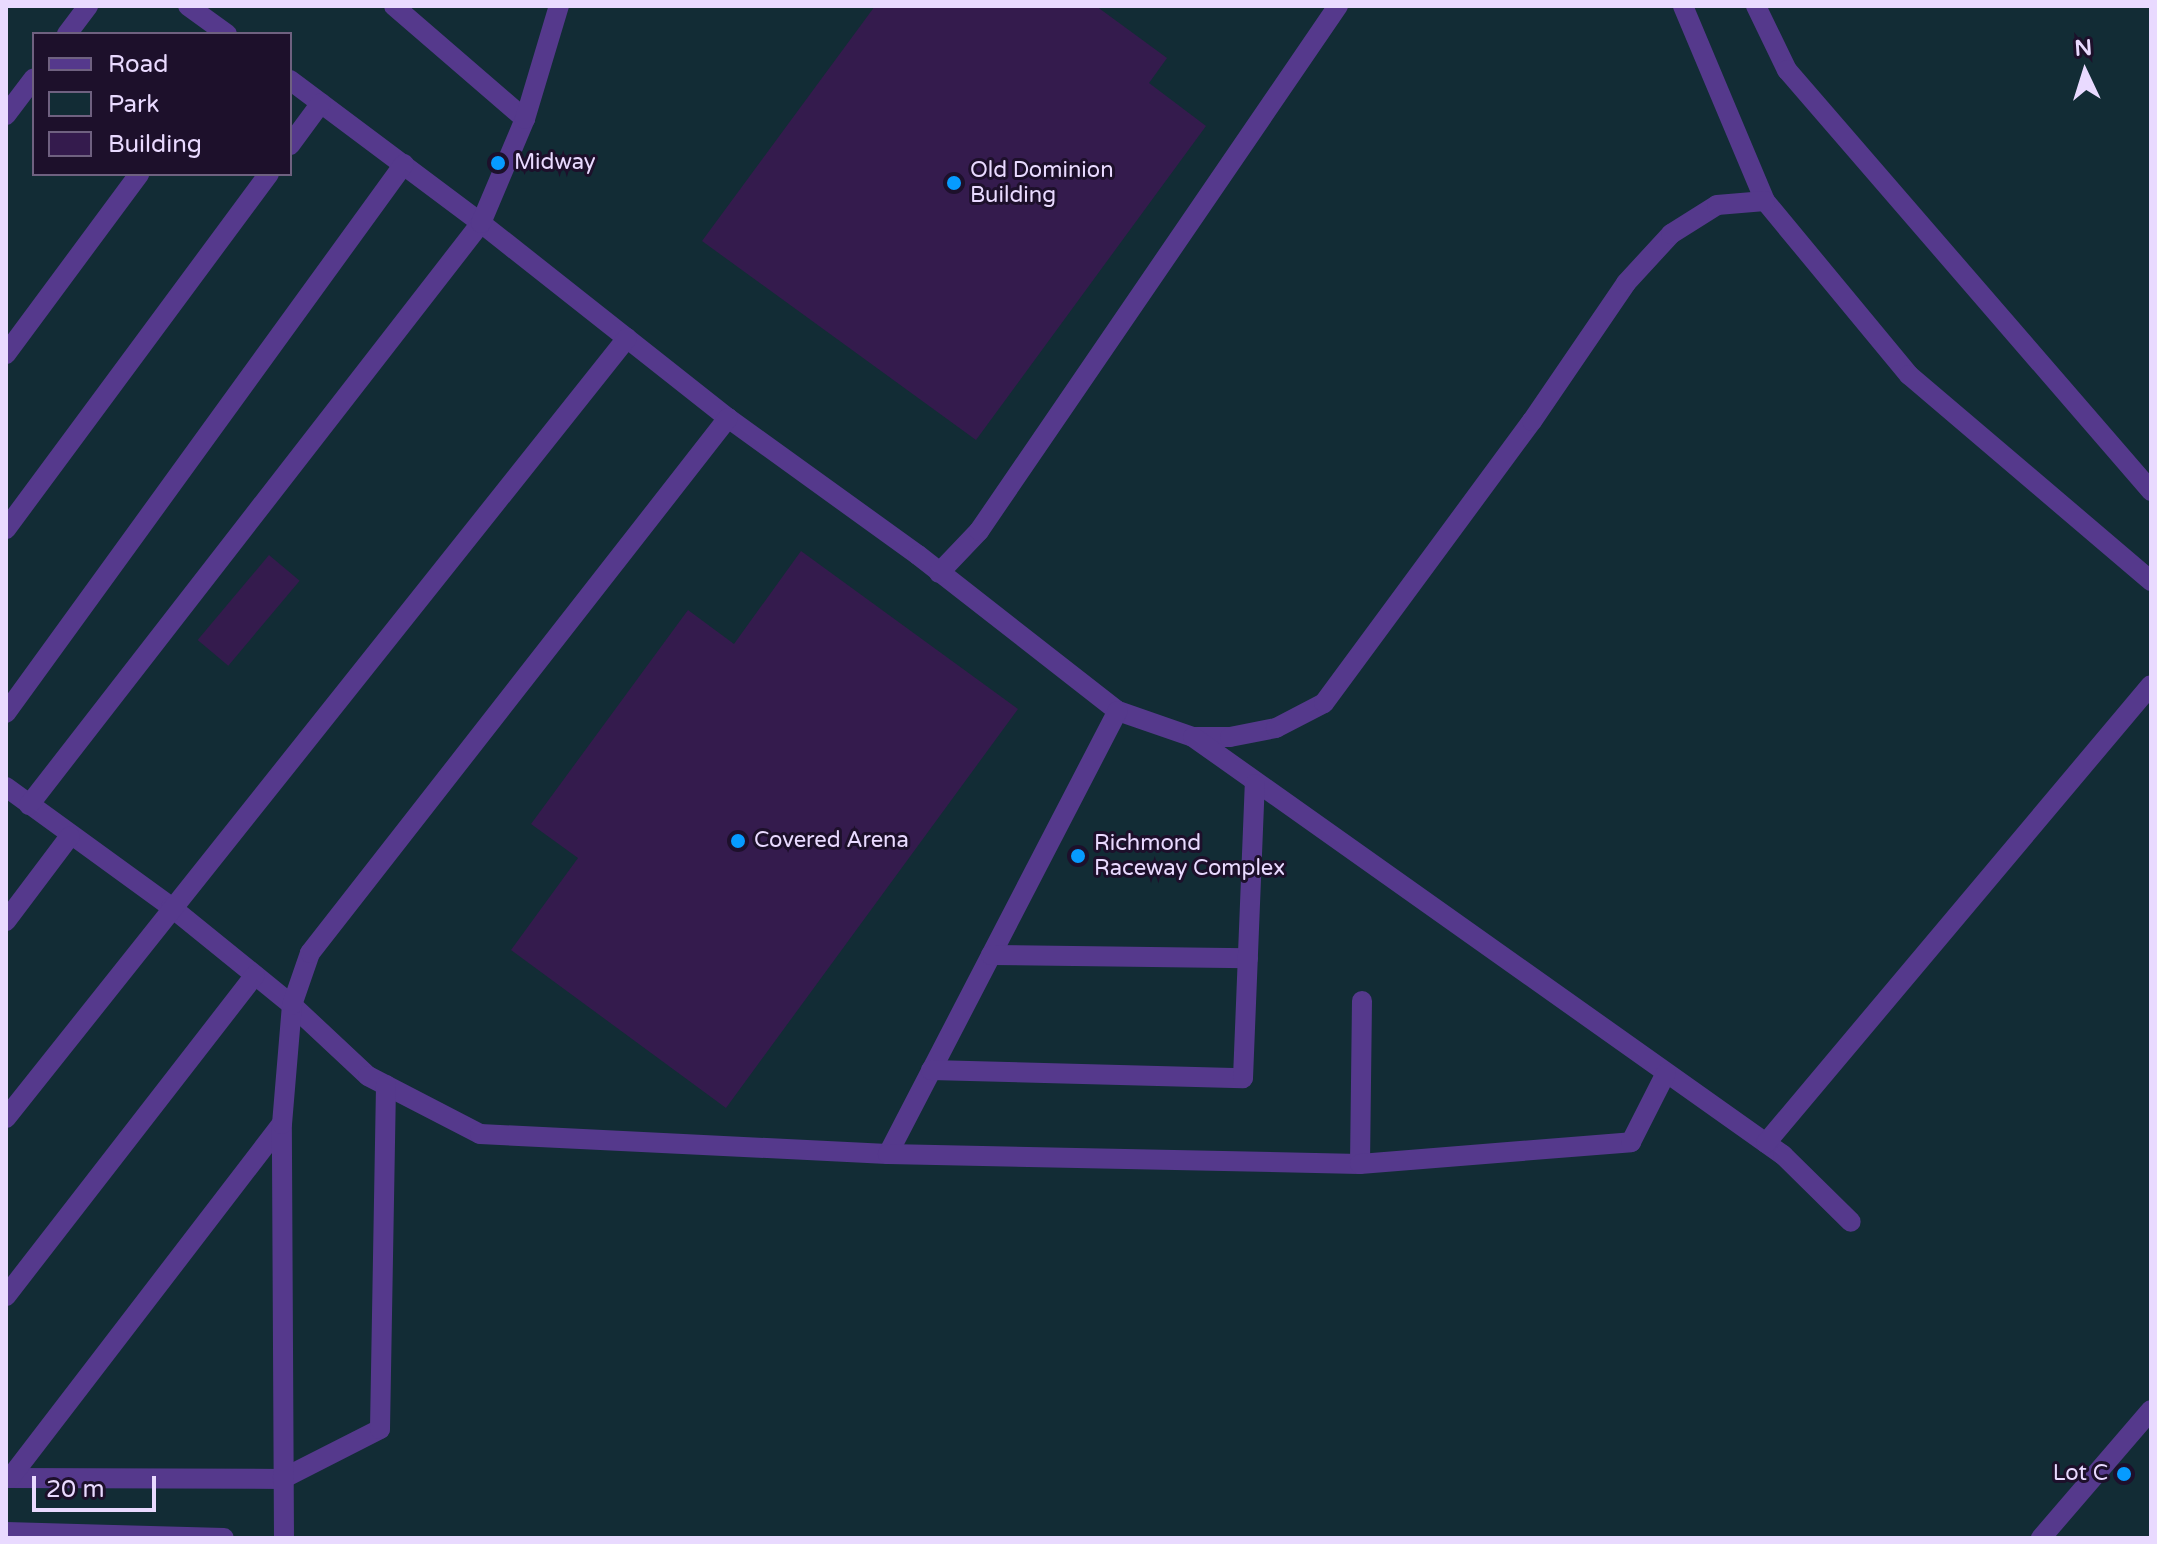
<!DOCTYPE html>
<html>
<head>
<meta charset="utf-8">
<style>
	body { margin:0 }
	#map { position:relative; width:2157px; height:1544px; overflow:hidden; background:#1d102b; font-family:"Varela Round",sans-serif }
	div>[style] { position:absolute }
	.green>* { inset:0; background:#122c35 }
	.building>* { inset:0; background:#341b4d; transform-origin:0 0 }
	.minor>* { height:20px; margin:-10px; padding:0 10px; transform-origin:10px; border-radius:10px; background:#55398c }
	.dots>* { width:22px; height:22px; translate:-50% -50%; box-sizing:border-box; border:4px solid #1d102b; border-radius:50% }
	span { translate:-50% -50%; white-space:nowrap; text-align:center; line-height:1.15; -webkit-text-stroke:6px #1d102b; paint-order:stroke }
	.poi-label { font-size:22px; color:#e9daff }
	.left { translate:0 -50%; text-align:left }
	.right { translate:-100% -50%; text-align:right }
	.frame { position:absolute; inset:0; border:8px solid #e9daff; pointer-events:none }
	.legend { position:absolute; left:32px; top:32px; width:260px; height:144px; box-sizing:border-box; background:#1d102b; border:2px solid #6f6180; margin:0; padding:10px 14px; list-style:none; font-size:24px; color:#e9daff }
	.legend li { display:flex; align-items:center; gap:16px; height:40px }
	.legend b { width:40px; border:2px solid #6f6180 }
	.north { position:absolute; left:2045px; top:32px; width:80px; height:80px; -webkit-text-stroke:6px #1d102b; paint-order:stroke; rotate:356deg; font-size:22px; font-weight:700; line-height:32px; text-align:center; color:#e9daff }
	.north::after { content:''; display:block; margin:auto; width:28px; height:36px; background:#e9daff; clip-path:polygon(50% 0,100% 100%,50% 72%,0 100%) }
	.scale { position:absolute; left:32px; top:1476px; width:124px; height:36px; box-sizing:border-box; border:4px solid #e9daff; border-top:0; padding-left:10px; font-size:24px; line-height:28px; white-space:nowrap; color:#e9daff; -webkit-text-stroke:6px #1d102b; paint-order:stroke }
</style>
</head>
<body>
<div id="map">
	<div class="green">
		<div style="clip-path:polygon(evenodd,6px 6px,2151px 6px,2151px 1538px,6px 1538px,6px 6px,34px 34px,290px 34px,290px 174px,34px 174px,34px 34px)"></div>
	</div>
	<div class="building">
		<div style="clip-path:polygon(875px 6px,1096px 6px,1167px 58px,1149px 83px,1206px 126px,976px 440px,702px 241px)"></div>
		<div style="clip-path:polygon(801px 551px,1018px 709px,726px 1108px,511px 950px,578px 858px,531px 824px,688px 610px,734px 644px)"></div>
		<div style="left:269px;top:555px;width:40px;height:111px;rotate:40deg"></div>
	</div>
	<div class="minor">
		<div style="left:188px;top:6px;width:48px;rotate:35.7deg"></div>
		<div style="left:394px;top:6px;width:173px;rotate:40.8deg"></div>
		<div style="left:1683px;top:6px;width:212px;rotate:67.2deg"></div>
		<div style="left:1765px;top:201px;width:226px;rotate:50.4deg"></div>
		<div style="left:1909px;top:375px;width:318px;rotate:40.4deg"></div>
		<div style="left:1756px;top:6px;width:71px;rotate:64.2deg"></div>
		<div style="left:1787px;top:70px;width:557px;rotate:49.15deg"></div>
		<div style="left:67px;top:34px;width:35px;rotate:-53deg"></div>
		<div style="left:290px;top:80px;width:239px;rotate:36.8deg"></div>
		<div style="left:481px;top:223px;width:315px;rotate:38.3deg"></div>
		<div style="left:728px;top:418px;width:234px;rotate:35.8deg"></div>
		<div style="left:918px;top:555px;width:254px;rotate:38deg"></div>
		<div style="left:1118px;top:711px;width:79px;rotate:19.1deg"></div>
		<div style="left:1193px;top:737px;width:37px"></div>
		<div style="left:1230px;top:737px;width:47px;rotate:-11.1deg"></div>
		<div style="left:1276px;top:728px;width:54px;rotate:-27.5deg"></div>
		<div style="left:1324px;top:703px;width:350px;rotate:-53.6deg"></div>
		<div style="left:1532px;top:421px;width:167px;rotate:-55.7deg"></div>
		<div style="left:1626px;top:283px;width:67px;rotate:-47.4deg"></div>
		<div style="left:1671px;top:234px;width:54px;rotate:-32.2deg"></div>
		<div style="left:1717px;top:205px;width:48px;rotate:-4.8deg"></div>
		<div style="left:6px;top:115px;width:46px;rotate:-52.9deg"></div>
		<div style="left:290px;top:145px;width:52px;rotate:-53.6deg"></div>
		<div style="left:6px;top:354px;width:224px;rotate:-53.5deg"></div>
		<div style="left:6px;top:529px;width:442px;rotate:-53.5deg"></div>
		<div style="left:939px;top:573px;width:58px;rotate:-46.4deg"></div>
		<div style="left:979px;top:531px;width:636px;rotate:-55.64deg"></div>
		<div style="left:6px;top:713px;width:678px;rotate:-54.06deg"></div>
		<div style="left:1193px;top:737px;width:723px;rotate:35.32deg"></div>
		<div style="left:1783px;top:1155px;width:95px;rotate:44.6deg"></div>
		<div style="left:6px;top:787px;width:204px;rotate:36deg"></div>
		<div style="left:171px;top:907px;width:156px;rotate:39deg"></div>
		<div style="left:292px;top:1005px;width:104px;rotate:43.1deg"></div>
		<div style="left:368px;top:1076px;width:126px;rotate:27.4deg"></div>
		<div style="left:480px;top:1134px;width:408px;rotate:2.8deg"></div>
		<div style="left:888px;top:1154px;width:499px;rotate:-62.6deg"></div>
		<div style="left:29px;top:805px;width:737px;rotate:-52.17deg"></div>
		<div style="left:481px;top:223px;width:113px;rotate:-67.1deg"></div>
		<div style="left:525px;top:119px;width:118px;rotate:-73.3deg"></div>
		<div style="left:6px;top:921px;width:106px;rotate:-53deg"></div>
		<div style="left:991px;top:955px;width:257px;rotate:0.7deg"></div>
		<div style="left:931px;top:1070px;width:312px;rotate:1.5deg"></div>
		<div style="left:1243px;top:1078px;width:294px;rotate:-87.7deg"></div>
		<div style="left:6px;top:1118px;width:997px;rotate:-51.47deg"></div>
		<div style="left:1766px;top:1143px;width:598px;rotate:-49.95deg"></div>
		<div style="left:888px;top:1154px;width:472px;rotate:1.2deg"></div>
		<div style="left:1360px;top:1164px;width:163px;rotate:-89.3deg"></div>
		<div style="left:1360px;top:1164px;width:272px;rotate:-4.6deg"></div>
		<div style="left:1631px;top:1142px;width:77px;rotate:-63.1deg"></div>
		<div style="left:6px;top:1296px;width:406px;rotate:-52.2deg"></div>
		<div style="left:6px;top:1478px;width:276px;rotate:0.2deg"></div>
		<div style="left:282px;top:1479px;width:110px;rotate:-27deg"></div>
		<div style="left:380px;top:1429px;width:344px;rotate:-89deg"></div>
		<div style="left:10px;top:1478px;width:446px;rotate:-52.5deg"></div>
		<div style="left:6px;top:1532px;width:218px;rotate:1.6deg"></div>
		<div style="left:284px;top:1538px;width:414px;rotate:-90.3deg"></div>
		<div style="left:282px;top:1124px;width:119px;rotate:-85.2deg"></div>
		<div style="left:292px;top:1005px;width:55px;rotate:-70.9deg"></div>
		<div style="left:310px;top:953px;width:679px;rotate:-52deg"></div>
		<div style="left:2041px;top:1538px;width:169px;rotate:-49.3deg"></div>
	</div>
	<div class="dots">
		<div style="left:498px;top:163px;background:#069bff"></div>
		<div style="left:954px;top:183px;background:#069bff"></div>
		<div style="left:738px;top:841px;background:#069bff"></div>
		<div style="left:1078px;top:856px;background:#069bff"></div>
		<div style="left:2124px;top:1474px;background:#069bff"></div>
	</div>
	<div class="poi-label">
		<span class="left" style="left:514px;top:163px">Midway</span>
		<span class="left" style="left:970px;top:183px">Old Dominion<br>Building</span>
		<span class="left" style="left:754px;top:841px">Covered Arena</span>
		<span class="left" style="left:1094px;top:856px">Richmond<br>Raceway Complex</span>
		<span class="right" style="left:2108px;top:1474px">Lot C</span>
	</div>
	<div class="frame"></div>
	<ul class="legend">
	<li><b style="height:10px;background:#55398c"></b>Road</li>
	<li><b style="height:22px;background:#122c35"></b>Park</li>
	<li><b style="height:22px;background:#341b4d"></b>Building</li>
	</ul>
	<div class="north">N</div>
	<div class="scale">20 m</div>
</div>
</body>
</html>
